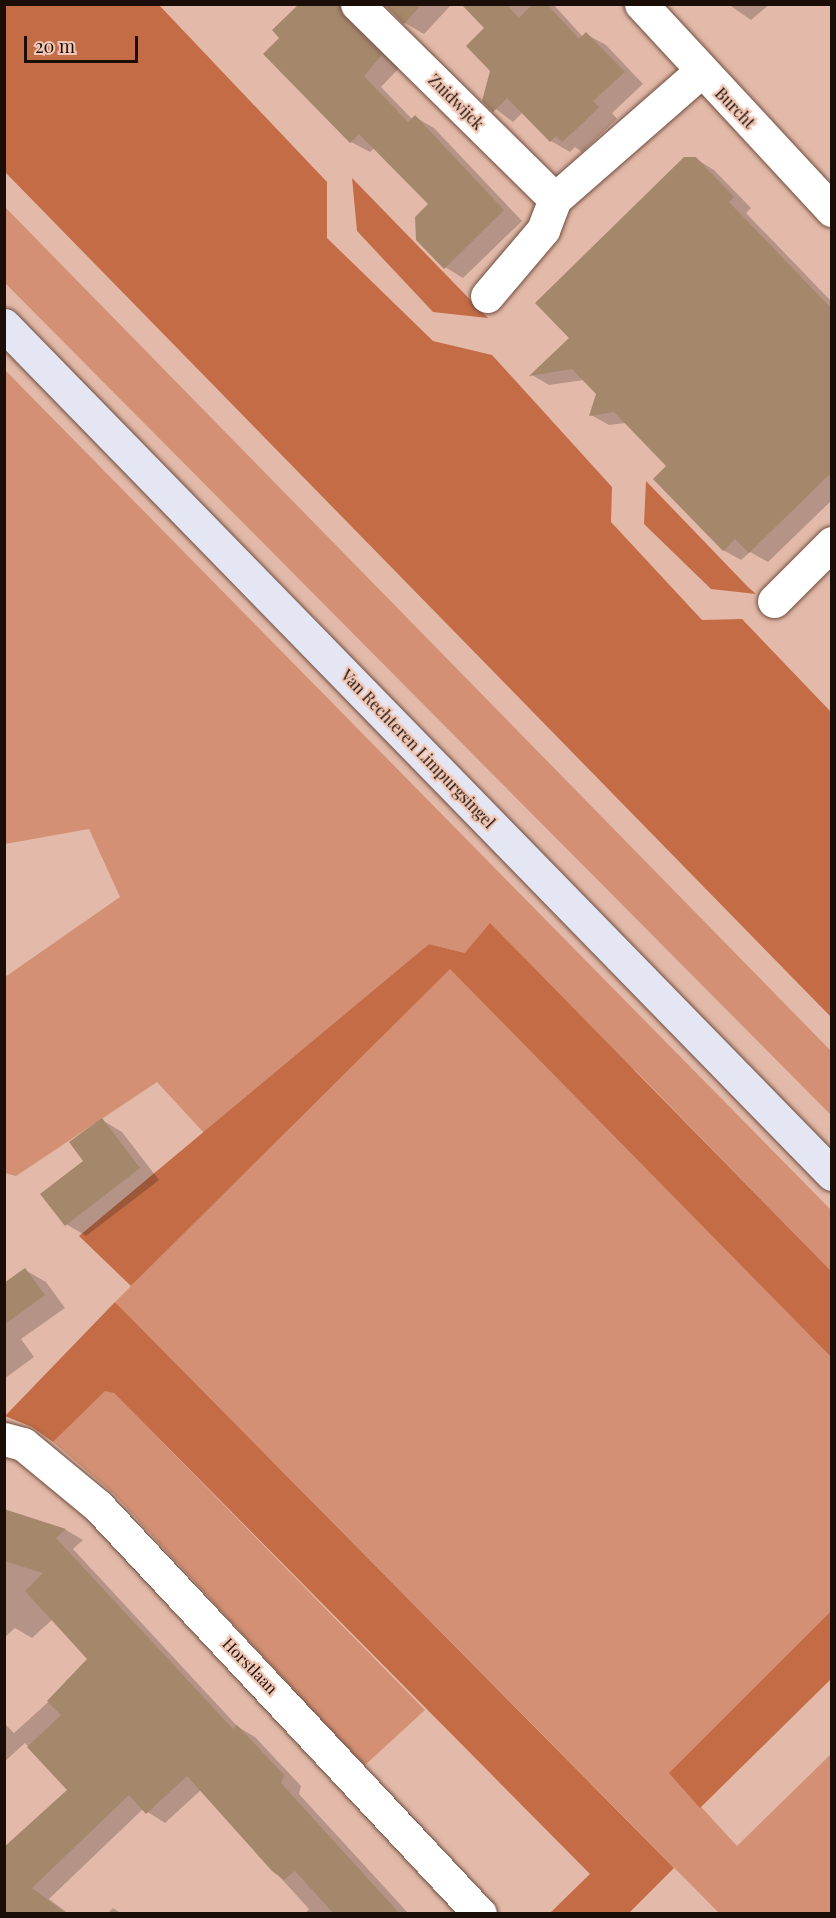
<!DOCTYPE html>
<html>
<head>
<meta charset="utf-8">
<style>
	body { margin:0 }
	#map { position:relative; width:836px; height:1918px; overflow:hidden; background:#e3baa9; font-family:"Playfair Display",serif }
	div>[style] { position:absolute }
	.green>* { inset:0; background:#d39074 }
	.forest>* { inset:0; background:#c36c46 }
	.shadow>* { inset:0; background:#0003 }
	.building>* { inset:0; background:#a5876c }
	.roads { filter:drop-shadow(0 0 2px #6f4c3d) drop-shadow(0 0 2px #6f4c3d) }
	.street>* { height:33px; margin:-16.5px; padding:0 16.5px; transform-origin:16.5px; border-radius:16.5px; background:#fff }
	.primary>* { height:33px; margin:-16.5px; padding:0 16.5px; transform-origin:16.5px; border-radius:16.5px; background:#e5e6f4 }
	span { translate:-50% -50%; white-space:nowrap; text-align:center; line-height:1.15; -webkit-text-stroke:4.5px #f1c7b5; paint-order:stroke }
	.street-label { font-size:16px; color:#1b0d07 }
	.frame { position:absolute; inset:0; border:6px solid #1b0d07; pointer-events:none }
	.scale { position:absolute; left:24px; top:36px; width:114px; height:27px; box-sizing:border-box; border:3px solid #1b0d07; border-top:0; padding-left:8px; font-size:18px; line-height:21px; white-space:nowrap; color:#1b0d07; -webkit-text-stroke:4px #f1c7b5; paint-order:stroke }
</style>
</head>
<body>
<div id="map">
	<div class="green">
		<div style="clip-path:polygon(5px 207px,831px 1051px,831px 1115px,5px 283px)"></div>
		<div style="clip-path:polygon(4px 369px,831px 1210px,831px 1271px,636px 1071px,465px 953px,429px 944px,204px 1133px,157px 1082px,16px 1176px,5px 1173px,5px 977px,120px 897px,89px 829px,5px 844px)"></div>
		<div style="clip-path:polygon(450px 968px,831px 1357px,831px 1611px,670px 1773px,737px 1846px,831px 1754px,831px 1913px,719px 1913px,115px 1302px)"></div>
		<div style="clip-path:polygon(105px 1390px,114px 1393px,425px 1710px,364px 1766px,114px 1494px,53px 1442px)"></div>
	</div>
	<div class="forest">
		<div style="clip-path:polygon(4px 5px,159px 5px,327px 182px,327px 238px,433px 341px,492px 355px,612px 487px,611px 522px,702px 620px,742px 619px,831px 712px,831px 1017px,5px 172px)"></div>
		<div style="clip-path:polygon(352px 178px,488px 318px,433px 312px,357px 231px)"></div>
		<div style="clip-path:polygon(646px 481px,748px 587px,756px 594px,711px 589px,644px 524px)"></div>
		<div style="clip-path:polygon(490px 923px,831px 1271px,831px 1357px,450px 969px,131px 1286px,79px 1236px,429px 944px,465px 953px)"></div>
		<div style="clip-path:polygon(115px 1302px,674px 1868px,629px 1913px,550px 1913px,590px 1874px,114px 1393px,105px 1391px,53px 1442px,32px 1427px,5px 1416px)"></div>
		<div style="clip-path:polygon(831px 1611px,831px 1679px,700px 1808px,669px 1773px)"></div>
	</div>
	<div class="shadow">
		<div style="clip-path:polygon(330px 4px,360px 4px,400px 67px,381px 87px,413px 120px,415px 117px,434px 128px,522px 221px,463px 278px,445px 267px,430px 204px,375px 147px,370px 152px,351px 142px)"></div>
		<div style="clip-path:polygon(386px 4px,452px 4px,424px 34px,405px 23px)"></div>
		<div style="clip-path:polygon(463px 4px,553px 4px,583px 37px,586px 34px,606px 45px,643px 84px,612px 113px,617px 119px,602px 133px,582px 152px,575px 147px,570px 152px,551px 141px,523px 112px,513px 122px,484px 100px,491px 71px,486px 28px)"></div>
		<div style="clip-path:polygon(728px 4px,770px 4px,751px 20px)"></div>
		<div style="clip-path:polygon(696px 159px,714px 170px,751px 208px,746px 213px,832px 302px,832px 500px,768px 562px,750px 552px,741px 560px,723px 550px,669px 466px,626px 423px,609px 425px,591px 415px,597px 393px,584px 380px,549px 385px,532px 375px,571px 338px)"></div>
		<div style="clip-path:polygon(102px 1120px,122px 1132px,159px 1180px,86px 1236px,66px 1224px)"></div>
		<div style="clip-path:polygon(25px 1270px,46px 1282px,65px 1308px,21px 1339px,34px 1357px,4px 1379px,4px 1285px)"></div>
		<div style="clip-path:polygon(4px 1511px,66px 1530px,83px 1540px,73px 1549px,238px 1727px,255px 1737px,301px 1786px,299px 1794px,409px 1914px,305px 1914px,309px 1909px,201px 1790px,165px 1823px,143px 1809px,49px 1899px,69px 1914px,4px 1914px,69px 1790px,25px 1743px,4px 1762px,4px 1723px,14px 1733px,67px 1685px,65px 1682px,89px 1659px,53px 1619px,32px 1638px,15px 1628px,4px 1638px)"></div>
		<div style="clip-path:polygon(113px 1908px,122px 1914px,107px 1914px)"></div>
	</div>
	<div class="building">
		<div style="clip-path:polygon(299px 4px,339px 4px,344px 17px,382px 55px,364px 76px,408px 122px,415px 115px,504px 210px,444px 269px,416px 240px,415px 217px,428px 204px,359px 134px,350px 143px,263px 54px,279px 38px,272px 30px)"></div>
		<div style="clip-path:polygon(384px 4px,422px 4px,404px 24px)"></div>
		<div style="clip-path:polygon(461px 4px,506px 4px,519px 18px,533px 4px,547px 4px,579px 39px,586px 32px,625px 72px,593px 101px,599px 107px,583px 123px,562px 142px,556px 136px,550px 142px,507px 98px,493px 112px,482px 101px,490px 71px,466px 46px,484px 28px)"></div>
		<div style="clip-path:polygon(684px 157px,696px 157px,734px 197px,729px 202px,831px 308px,831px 473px,749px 553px,735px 539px,723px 551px,653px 479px,666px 466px,614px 412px,589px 416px,596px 394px,572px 369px,529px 376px,569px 338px,535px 303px)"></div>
		<div style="clip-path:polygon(102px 1118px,140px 1168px,65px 1226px,40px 1194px,83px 1161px,69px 1142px)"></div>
		<div style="clip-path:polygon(25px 1268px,45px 1295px,4px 1325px,4px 1283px)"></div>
		<div style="clip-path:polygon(4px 1509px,66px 1529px,56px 1538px,233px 1729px,237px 1725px,284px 1775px,281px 1783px,400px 1914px,334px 1914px,295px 1871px,284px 1880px,272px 1871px,187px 1776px,146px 1814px,129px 1795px,32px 1888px,67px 1914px,4px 1914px,4px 1847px,67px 1790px,27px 1747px,61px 1715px,47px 1701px,87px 1659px,25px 1591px,43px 1573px,4px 1561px)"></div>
	</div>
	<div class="roads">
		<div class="street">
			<div style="left:357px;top:4px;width:278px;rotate:44.6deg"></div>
			<div style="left:641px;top:4px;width:281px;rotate:47.2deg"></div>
			<div style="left:487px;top:296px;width:87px;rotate:-49.7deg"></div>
			<div style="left:543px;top:230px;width:33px;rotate:-69deg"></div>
			<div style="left:555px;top:199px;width:193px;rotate:-41.2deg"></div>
			<div style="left:774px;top:601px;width:82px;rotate:-45deg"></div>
			<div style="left:4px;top:1439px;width:20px;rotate:15deg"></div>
			<div style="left:23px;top:1444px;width:97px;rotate:39.6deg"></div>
			<div style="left:98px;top:1506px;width:559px;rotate:46.89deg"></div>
		</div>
		<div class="primary">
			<div style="left:4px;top:325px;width:1186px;rotate:45.72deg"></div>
		</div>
	</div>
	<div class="street-label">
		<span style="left:456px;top:102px;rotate:45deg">Zuidwijck</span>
		<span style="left:735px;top:108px;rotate:46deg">Burcht</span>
		<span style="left:418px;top:749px;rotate:46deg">Van Rechteren Limpurgsingel</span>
		<span style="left:250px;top:1666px;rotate:46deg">Horstlaan</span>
	</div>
	<div class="frame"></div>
	<div class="scale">20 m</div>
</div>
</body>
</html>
